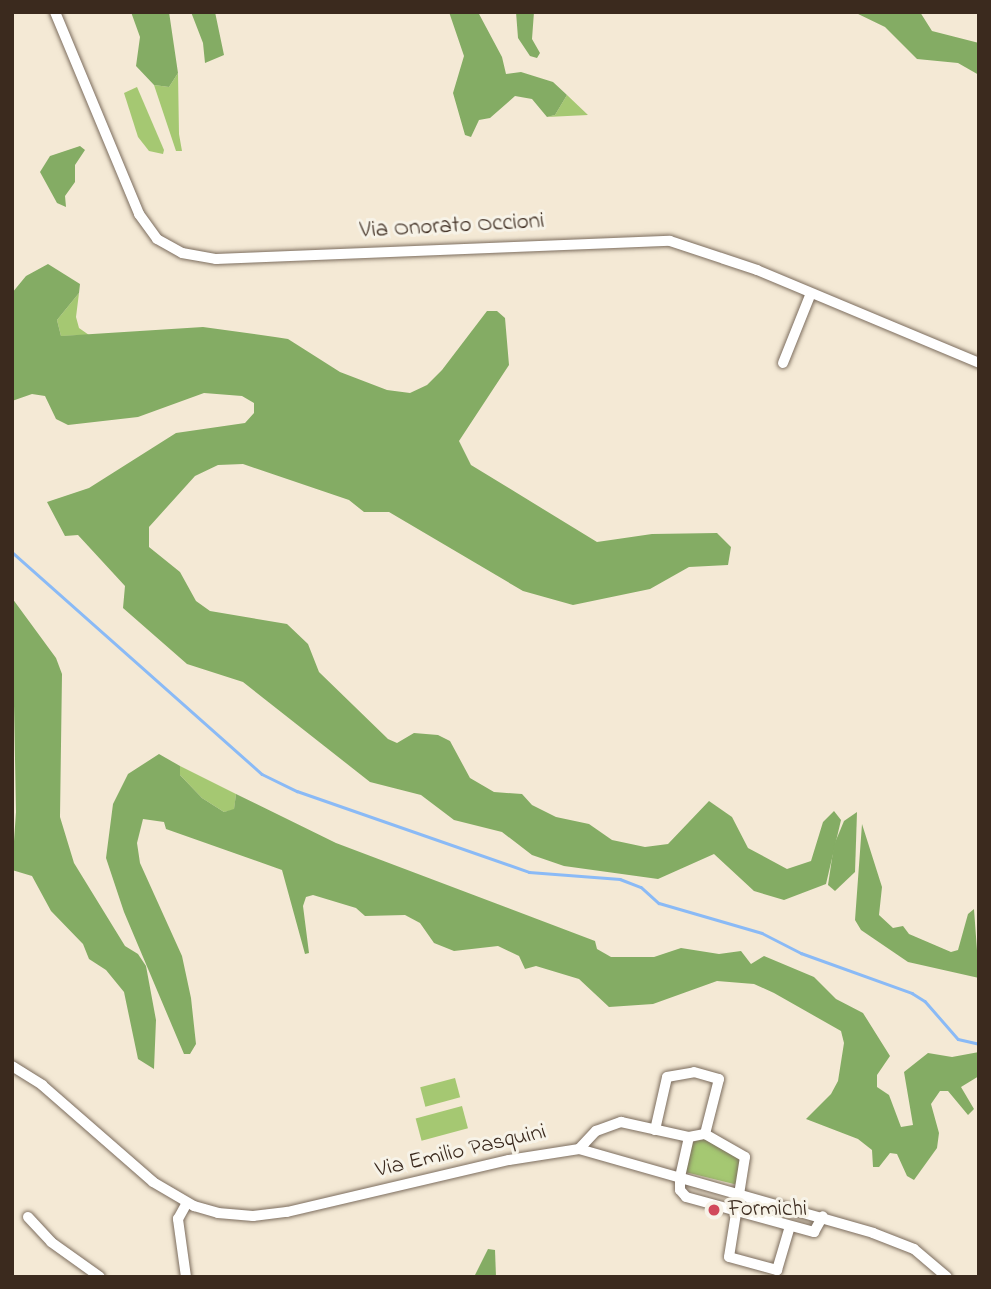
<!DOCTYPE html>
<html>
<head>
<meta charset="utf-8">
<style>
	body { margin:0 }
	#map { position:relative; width:991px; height:1289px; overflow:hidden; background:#f4e9d5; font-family:"Indie Flower",sans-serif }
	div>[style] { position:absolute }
	.green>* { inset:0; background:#a5c872; transform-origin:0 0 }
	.forest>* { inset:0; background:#84ac64 }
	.stream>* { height:2.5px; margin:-1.25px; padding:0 1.25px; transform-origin:1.25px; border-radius:1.25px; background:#8abaf6 }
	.roads { filter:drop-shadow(0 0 2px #7c6d5e) drop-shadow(0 0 2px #7c6d5e) }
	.minor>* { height:10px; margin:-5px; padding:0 5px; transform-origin:5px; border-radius:5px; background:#fff }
	.dots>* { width:19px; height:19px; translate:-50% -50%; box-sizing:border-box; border:4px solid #f7f3e8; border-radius:50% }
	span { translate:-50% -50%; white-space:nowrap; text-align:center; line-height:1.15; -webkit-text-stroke:6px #f7f3e8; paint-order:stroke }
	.street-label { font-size:23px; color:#3b2a1e }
	.poi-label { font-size:23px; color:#3b2a1e }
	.left { translate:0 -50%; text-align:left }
	.frame { position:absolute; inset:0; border:14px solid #3b2a1e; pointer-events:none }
</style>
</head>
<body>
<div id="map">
	<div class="green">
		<div style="clip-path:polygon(178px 73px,179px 134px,182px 151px,176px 151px,154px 85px,169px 87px)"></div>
		<div style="clip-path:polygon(137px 87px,164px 150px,163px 154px,149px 151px,138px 137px,124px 93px)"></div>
		<div style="clip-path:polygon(567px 95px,588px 115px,547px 117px,555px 115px)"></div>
		<div style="clip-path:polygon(79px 293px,76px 317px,79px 328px,89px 335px,61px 336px,57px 320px)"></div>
		<div style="clip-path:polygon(180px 766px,236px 794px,234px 810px,224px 812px,202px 798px,180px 775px)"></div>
		<div style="left:455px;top:1078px;width:20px;height:36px;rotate:75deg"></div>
		<div style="left:462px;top:1106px;width:23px;height:48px;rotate:75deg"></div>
		<div style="clip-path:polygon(705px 1139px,740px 1158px,738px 1185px,685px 1172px,692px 1142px)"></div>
	</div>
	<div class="forest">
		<div style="clip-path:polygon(131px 12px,169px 12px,178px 73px,169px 87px,154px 85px,136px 66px,140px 37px)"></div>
		<div style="clip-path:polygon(191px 12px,215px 12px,224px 55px,205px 63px,203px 43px)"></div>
		<div style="clip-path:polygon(449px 12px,478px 12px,502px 57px,506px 74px,521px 72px,553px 82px,567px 95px,555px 115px,547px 117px,532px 99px,515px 96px,490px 118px,479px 120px,471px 137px,465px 135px,453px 93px,464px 56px)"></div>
		<div style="clip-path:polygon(516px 12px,534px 12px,532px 39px,540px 53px,537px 58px,530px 56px,518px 38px)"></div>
		<div style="clip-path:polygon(854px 12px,920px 12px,932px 31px,979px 43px,979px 75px,958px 63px,917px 59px,885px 27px)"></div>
		<div style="clip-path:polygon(80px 146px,85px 150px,75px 165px,75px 182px,65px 196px,66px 207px,57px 203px,40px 172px,50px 156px)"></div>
		<div style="clip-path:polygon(48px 264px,80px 284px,79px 293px,57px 320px,61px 336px,203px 327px,275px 337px,288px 339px,340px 372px,387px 390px,410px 393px,427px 385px,442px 370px,487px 311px,497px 311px,505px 318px,509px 365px,459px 441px,471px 465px,597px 542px,652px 534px,717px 533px,731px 547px,728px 565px,689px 567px,650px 589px,573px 605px,523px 591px,389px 512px,364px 512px,349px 500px,243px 464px,218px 465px,195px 476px,149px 527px,149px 547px,180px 572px,196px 601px,210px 611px,287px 624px,308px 644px,319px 672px,388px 739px,397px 743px,414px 733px,438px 735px,450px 741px,470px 778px,494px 792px,522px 794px,532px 805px,556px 817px,589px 824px,612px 840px,645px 847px,668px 844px,709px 801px,732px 817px,748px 848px,787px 869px,811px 861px,823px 822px,834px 811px,841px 820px,826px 884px,784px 900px,754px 891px,714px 854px,658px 879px,564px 866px,532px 855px,502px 832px,454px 820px,421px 795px,370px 782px,243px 682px,187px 664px,123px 608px,125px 586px,78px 535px,65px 536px,47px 502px,89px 488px,176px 433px,245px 423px,254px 413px,254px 403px,242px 396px,204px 393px,138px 417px,68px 425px,56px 419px,45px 396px,32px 394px,12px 401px,12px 293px,26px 276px)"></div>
		<div style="clip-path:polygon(12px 598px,56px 658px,62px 674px,60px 817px,74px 863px,125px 946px,138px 954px,146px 966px,156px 1020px,154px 1069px,138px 1059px,124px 992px,106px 970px,89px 959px,83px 944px,51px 911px,32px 876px,12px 870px,16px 812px)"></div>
		<div style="clip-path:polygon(159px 754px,180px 766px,180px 775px,202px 798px,224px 812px,234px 809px,236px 794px,336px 843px,595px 941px,597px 949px,611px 957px,654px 957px,681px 948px,719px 954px,741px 951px,751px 964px,764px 956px,814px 977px,836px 999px,863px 1013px,890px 1056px,877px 1075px,877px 1087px,889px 1095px,901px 1127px,913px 1125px,904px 1072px,928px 1053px,952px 1057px,979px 1052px,979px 1076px,961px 1087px,974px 1109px,968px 1115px,948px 1091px,940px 1091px,931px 1104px,939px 1133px,937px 1148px,914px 1180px,907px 1176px,897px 1154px,890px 1153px,879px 1167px,873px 1167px,872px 1150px,858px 1139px,806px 1119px,831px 1094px,838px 1081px,844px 1043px,841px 1031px,774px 993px,754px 984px,717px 981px,653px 1004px,609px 1007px,579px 979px,536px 966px,525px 969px,519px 956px,498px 946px,454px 951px,434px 943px,420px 923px,405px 915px,365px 916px,356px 908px,313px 895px,306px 897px,303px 906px,309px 953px,305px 954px,282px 870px,166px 829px,164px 822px,143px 819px,137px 843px,140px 863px,182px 956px,191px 998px,196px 1044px,190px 1054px,184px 1054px,124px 912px,106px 858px,113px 804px,128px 774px)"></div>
		<div style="clip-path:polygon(857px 812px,855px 872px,835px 891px,828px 885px,834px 845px,844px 821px)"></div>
		<div style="clip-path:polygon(862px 824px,882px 887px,879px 915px,893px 928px,903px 926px,909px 934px,951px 952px,958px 950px,968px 914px,974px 909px,979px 978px,908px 962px,861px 930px,855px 920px)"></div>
		<div style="clip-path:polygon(488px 1249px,495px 1250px,496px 1277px,474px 1277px)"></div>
	</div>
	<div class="stream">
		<div style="left:12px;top:552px;width:334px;rotate:41.6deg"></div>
		<div style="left:262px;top:774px;width:39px;rotate:26deg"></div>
		<div style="left:297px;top:791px;width:246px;rotate:19.2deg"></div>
		<div style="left:529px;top:872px;width:91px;rotate:4.4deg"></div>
		<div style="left:620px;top:879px;width:22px;rotate:21deg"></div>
		<div style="left:641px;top:887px;width:24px;rotate:42deg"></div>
		<div style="left:659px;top:903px;width:107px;rotate:16.2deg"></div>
		<div style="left:762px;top:933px;width:44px;rotate:27.1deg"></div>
		<div style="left:801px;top:953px;width:118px;rotate:19.8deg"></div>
		<div style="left:912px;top:993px;width:15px;rotate:32deg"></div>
		<div style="left:925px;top:1001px;width:50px;rotate:49deg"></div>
		<div style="left:958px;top:1039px;width:22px;rotate:13deg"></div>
	</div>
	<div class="roads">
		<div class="minor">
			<div style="left:55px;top:12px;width:219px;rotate:67.4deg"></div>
			<div style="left:139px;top:214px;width:31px;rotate:54deg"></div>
			<div style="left:157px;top:239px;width:29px;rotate:29deg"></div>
			<div style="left:182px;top:253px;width:35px;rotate:10deg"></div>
			<div style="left:216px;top:259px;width:454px;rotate:-2.3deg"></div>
			<div style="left:670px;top:241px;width:92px;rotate:18.4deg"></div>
			<div style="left:757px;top:270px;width:241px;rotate:22.7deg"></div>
			<div style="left:783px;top:363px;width:75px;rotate:-68.2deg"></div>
			<div style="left:12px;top:1066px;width:36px;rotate:32deg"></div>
			<div style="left:42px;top:1085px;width:147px;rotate:41.1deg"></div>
			<div style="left:153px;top:1182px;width:48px;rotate:30.3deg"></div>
			<div style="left:194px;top:1206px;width:25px;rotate:16deg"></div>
			<div style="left:218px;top:1213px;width:35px;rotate:5deg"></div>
			<div style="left:253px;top:1216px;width:34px;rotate:-7deg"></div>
			<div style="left:287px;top:1212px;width:228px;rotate:-13.2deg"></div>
			<div style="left:509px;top:1160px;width:71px;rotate:-8.9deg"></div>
			<div style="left:579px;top:1149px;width:306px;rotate:15.9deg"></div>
			<div style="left:873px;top:1233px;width:44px;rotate:21.3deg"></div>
			<div style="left:914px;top:1249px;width:43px;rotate:40.3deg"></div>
			<div style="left:655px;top:1130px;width:54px;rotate:-77.2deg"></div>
			<div style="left:667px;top:1077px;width:27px;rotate:-10deg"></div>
			<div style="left:694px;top:1072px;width:26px;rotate:16deg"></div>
			<div style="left:719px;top:1079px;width:57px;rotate:104.3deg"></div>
			<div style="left:689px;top:1137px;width:16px;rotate:-11deg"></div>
			<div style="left:705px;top:1134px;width:46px;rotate:29.9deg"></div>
			<div style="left:745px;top:1157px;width:101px;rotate:99.1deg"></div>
			<div style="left:729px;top:1257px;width:50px;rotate:15.2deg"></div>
			<div style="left:777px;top:1270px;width:46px;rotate:-73.5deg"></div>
			<div style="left:579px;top:1149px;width:25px;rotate:-47deg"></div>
			<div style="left:596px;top:1131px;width:27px;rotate:-20deg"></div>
			<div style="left:621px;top:1122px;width:70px;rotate:12.4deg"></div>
			<div style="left:689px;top:1137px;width:41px;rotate:102.7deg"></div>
			<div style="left:680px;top:1177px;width:13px;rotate:90deg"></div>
			<div style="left:680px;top:1190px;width:9px;rotate:49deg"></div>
			<div style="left:686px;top:1197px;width:133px;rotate:15.3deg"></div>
			<div style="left:814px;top:1232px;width:18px;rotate:-61deg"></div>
			<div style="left:28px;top:1217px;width:34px;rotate:47deg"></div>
			<div style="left:51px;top:1242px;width:60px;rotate:35.5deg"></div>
			<div style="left:186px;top:1277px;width:59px;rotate:-97.9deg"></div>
			<div style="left:178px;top:1219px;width:18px;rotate:-61deg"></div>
		</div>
	</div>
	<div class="dots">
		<div style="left:714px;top:1210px;background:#d1495b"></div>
	</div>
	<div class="street-label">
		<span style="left:452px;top:227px;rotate:-3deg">Via Onorato Occioni</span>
		<span style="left:461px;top:1152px;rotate:-13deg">Via Emilio Pasquini</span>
	</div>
	<div class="poi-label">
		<span class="left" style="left:728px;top:1210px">Formichi</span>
	</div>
	<div class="frame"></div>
</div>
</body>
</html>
